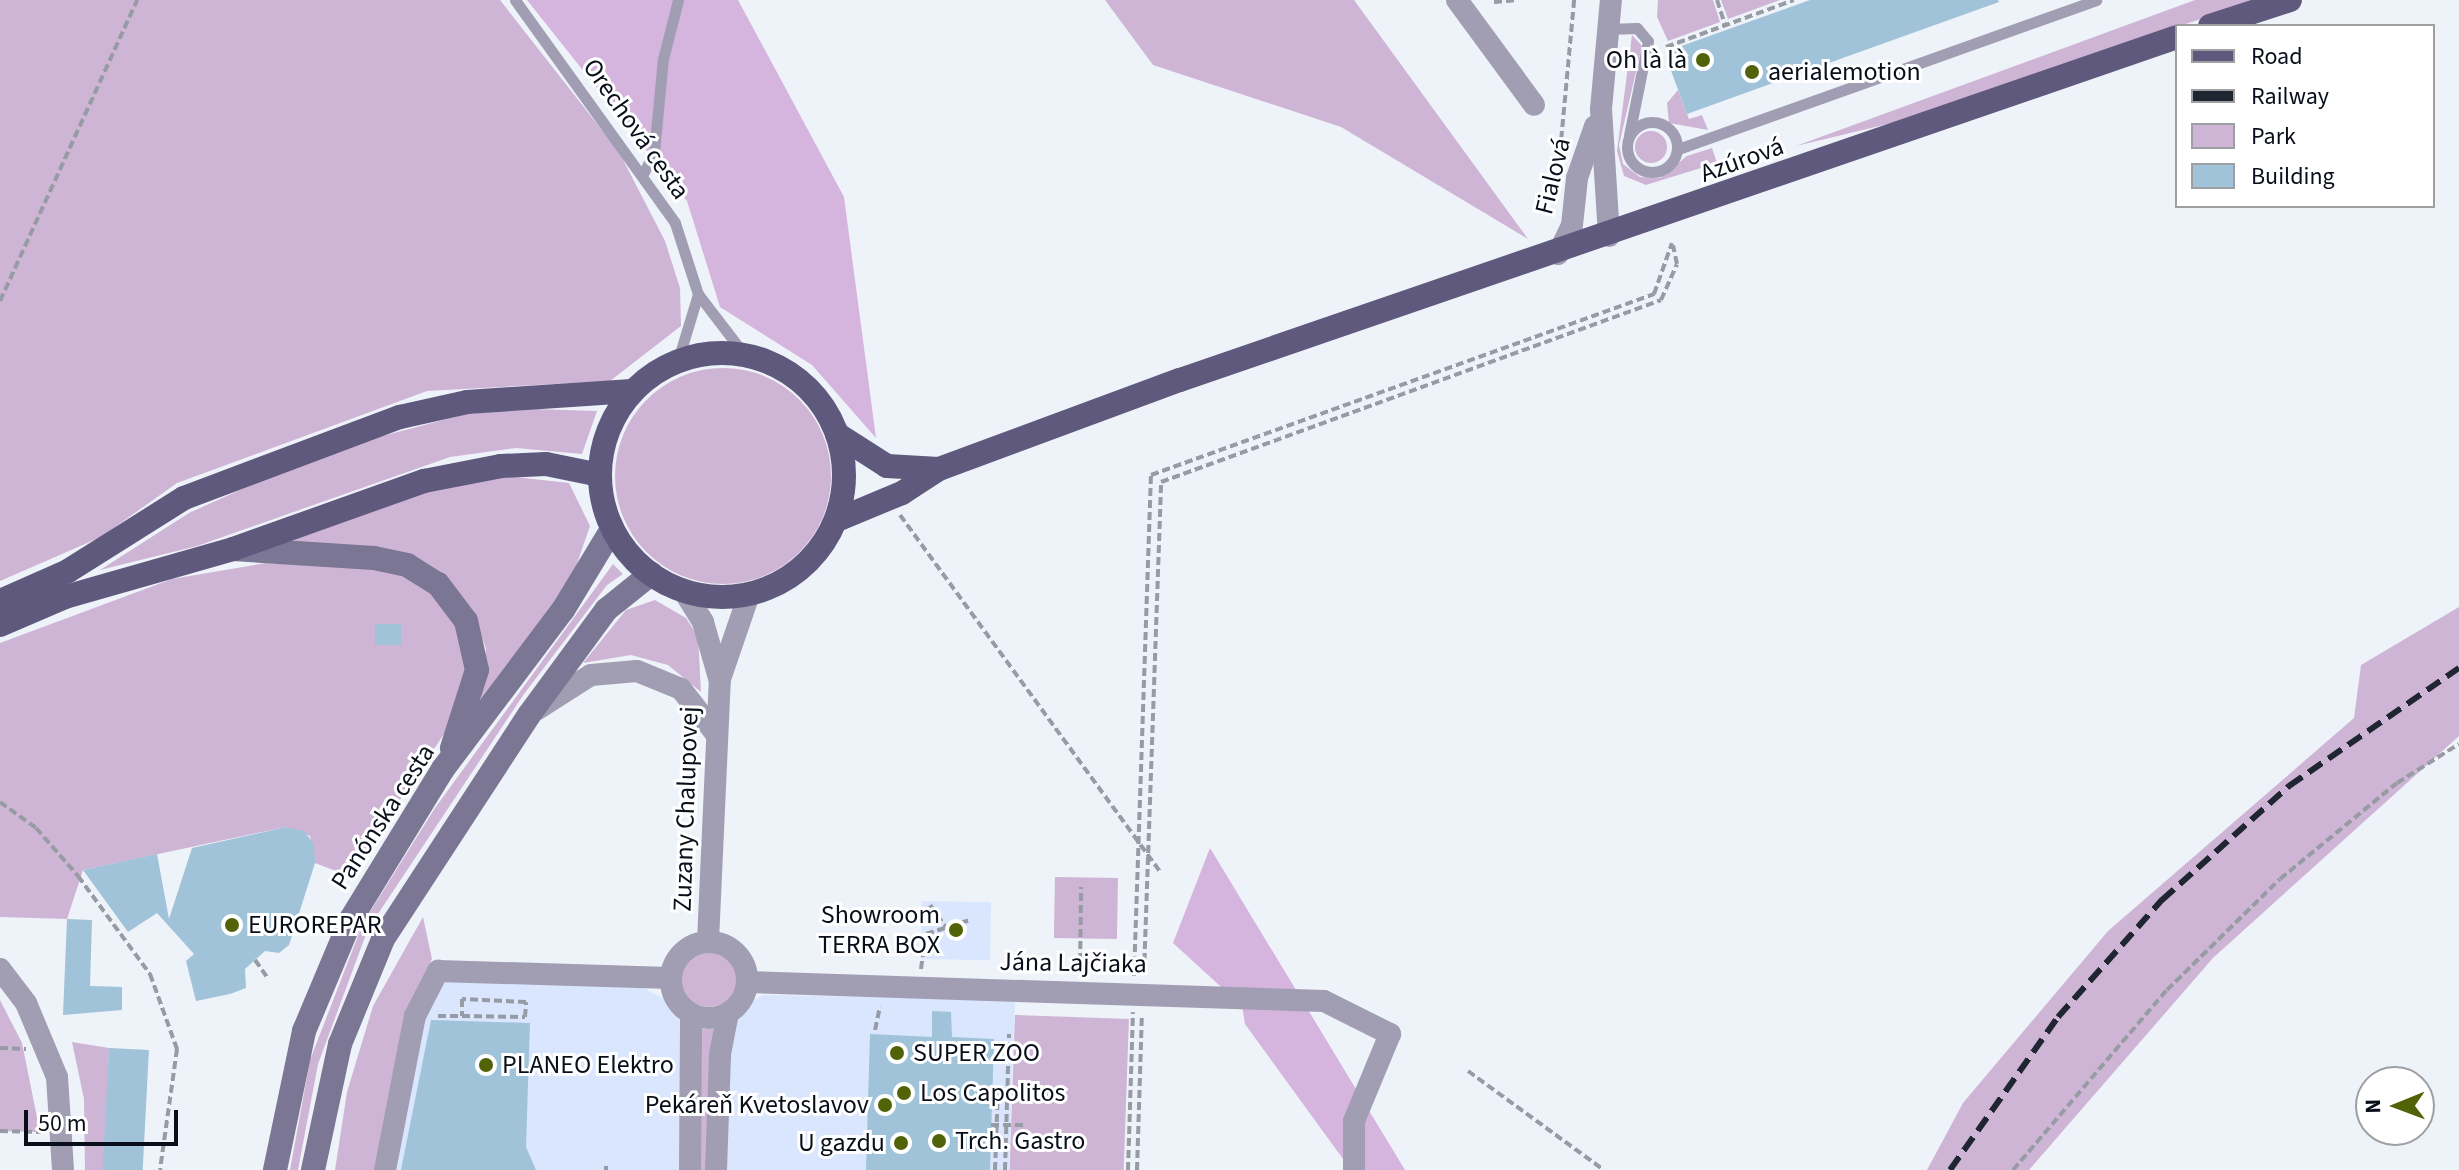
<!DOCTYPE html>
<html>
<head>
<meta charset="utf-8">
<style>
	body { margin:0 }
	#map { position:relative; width:2459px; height:1170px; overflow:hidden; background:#eef2f9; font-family:"Source Sans 3",sans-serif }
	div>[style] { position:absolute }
	.built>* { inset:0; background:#d9e6fe; transform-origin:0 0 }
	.green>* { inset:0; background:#cfb5d5; transform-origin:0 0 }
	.round { border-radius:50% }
	.forest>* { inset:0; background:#d5b4dd }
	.building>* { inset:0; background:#a0c3d9; transform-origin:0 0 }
	.path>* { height:4px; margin-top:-2px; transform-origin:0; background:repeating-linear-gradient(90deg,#969ba4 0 8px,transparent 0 12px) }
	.lane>* { height:11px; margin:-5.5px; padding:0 5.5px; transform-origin:5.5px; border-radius:5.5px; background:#a19eb3 }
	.lane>.ring { margin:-5.5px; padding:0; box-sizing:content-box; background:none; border:11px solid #a19eb3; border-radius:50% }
	.street>* { height:22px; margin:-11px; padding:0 11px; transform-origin:11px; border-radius:11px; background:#a19eb3 }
	.street>.ring { margin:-11px; padding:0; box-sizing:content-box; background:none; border:22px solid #a19eb3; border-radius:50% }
	.secondary>* { height:24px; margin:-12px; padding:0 12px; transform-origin:12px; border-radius:12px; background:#7a7694 }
	.primary>* { height:24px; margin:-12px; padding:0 12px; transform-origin:12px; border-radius:12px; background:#5f597d }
	.primary>.ring { margin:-12px; padding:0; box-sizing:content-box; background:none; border:24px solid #5f597d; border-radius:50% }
	.rail>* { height:6px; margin-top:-3px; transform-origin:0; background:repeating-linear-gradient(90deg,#202631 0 16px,transparent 0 24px) }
	.dots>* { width:22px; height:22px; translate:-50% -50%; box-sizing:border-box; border:4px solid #fff; border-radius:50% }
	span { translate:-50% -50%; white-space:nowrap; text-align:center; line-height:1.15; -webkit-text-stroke:6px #fff; paint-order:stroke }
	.poi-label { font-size:26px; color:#090f1a }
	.right { translate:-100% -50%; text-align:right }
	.left { translate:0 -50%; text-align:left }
	.street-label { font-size:26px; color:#090f1a }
	.legend { position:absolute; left:2175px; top:24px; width:260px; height:184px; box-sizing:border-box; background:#fff; border:2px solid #9d9fa3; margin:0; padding:10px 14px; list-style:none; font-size:24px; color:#090f1a }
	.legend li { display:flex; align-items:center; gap:16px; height:40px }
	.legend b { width:40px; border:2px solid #9d9fa3 }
	.north { position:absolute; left:2355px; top:1066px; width:80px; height:80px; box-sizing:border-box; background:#fff; border:2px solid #9d9fa3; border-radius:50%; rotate:269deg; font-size:22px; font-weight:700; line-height:32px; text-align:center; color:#090f1a }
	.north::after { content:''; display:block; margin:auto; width:28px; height:36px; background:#526208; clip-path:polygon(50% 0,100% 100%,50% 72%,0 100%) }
	.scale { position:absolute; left:24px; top:1110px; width:154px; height:36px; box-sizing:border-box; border:4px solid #090f1a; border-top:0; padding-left:10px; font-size:24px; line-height:28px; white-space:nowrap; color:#090f1a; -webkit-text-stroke:6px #fff; paint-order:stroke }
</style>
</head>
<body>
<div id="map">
	<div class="built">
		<div style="left:922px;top:901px;width:69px;height:58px;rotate:1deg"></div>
		<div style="clip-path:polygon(429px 978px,643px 988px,711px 1023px,763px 995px,1015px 1000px,1009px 1170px,389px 1170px)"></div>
	</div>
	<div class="green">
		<div style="clip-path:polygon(0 0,500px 0,619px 152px,665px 241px,680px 288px,681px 326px,610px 381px,427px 391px,177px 483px,101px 537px,0 581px)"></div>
		<div style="clip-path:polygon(1105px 0,1354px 0,1528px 239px,1341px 127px,1153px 65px)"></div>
		<div style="clip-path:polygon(1658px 0,1713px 0,1720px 22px,1668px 41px,1657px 17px)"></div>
		<div style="clip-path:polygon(1721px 0,1780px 0,1728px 19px)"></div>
		<div style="clip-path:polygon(2195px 0,2257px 0,1892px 123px,1796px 146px)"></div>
		<div style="clip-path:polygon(1632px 35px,1642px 46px,1619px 145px,1623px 164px,1640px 177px,1660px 178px,1687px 156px,1712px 148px,1717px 163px,1646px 185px,1624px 176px,1617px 151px)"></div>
		<div style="clip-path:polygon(1678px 90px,1689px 119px,1702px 115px,1708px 130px,1669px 123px,1667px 103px)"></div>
		<div class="round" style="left:1635px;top:131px;width:32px;height:32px"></div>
		<div class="round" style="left:615px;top:368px;width:216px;height:216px"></div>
		<div style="clip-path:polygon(535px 409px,597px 411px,582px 454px,516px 448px,450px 457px,197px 546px,100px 570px,189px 513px,271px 476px,371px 439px,466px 414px)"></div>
		<div style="clip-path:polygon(505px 476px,569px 483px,590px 526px,572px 578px,480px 704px,486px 649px,474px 615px,449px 582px,276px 543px,429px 489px)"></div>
		<div style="clip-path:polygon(266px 563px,396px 570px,425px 584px,456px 624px,466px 667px,446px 731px,349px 876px,315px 863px,310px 836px,286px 827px,83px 870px,67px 919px,0 917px,0 643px,172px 579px)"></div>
		<div style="clip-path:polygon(613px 564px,623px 574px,607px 585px,524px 694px,368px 929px,318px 1064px,298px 1170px,290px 1170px,310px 1060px,363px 923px,435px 808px)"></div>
		<div style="clip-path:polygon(655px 600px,686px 618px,698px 636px,701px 692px,668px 665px,631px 655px,583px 663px,626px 610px)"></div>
		<div style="clip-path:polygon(2459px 607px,2459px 736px,2213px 958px,2029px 1170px,1927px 1170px,1963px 1103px,2108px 931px,2354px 718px,2361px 665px)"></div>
		<div style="left:1055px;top:877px;width:63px;height:61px;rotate:1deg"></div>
		<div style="clip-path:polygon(423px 917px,432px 959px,406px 1014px,375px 1170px,335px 1170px,347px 1092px,373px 1006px)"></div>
		<div class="round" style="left:681px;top:951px;width:56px;height:56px"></div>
		<div style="clip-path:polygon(0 1000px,22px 1043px,40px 1132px,0 1131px)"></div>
		<div style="left:1015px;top:1015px;width:114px;height:155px;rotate:2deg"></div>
		<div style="clip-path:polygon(699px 1029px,716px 1029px,708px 1170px,696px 1170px)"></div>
		<div style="clip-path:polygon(72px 1042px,109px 1048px,105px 1170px,85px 1170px,84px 1099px)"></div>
	</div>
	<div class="forest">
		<div style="clip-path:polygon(527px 0,738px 0,844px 197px,876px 438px,812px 365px,720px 307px,687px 201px)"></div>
		<div style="clip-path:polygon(1210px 848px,1405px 1170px,1351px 1170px,1245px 1024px,1242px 1006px,1173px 943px)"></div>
	</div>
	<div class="building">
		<div style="clip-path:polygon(1810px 0,1998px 0,1999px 2px,1687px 114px,1666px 57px,1673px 49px)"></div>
		<div style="left:375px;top:624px;width:26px;height:21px"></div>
		<div style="clip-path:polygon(286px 827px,304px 831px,314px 844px,315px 863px,289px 945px,279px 953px,265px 951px,245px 969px,246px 988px,230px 994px,196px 1001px,186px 961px,194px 954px,157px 913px,128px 932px,83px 870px,157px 854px,169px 919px,192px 848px)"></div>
		<div style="clip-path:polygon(67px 919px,92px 920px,90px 986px,122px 987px,122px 1010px,63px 1015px)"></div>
		<div style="clip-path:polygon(932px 1011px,951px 1012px,952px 1037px,994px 1039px,990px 1170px,866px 1170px,870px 1034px,932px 1037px)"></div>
		<div style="clip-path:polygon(431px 1020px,530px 1023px,526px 1147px,536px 1170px,401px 1170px)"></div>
		<div style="left:109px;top:1048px;width:40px;height:122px;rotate:3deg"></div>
	</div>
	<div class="path">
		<div style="left:1717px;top:0;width:25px;rotate:72deg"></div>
		<div style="left:1494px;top:2px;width:24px;rotate:-5deg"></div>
		<div style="left:1666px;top:47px;width:136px;rotate:-20.2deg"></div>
		<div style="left:1559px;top:163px;width:164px;rotate:-84.7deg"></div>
		<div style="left:0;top:301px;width:331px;rotate:-65.5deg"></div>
		<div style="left:900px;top:515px;width:444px;rotate:53.9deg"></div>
		<div style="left:0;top:802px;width:44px;rotate:35.8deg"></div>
		<div style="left:36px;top:828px;width:64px;rotate:48.8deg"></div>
		<div style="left:78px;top:876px;width:122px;rotate:53.7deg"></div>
		<div style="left:150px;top:974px;width:80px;rotate:70.2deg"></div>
		<div style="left:177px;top:1049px;width:122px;rotate:98deg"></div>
		<div style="left:930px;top:905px;width:43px;rotate:54.5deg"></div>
		<div style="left:255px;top:960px;width:21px;rotate:55deg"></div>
		<div style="left:921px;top:969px;width:35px;rotate:-82deg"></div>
		<div style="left:926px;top:934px;width:46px;rotate:-17.7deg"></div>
		<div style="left:1080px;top:973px;width:86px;rotate:-89.3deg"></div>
		<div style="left:1144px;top:973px;width:491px;rotate:-88deg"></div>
		<div style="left:1161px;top:482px;width:532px;rotate:-20deg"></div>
		<div style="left:1661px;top:300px;width:39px;rotate:-66deg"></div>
		<div style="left:1677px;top:264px;width:19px;rotate:-102deg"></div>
		<div style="left:1134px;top:976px;width:501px;rotate:-88.06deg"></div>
		<div style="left:1151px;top:475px;width:535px;rotate:-19.79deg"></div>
		<div style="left:1654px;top:294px;width:54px;rotate:-70.6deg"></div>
		<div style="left:438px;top:1016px;width:24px"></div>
		<div style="left:462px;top:1016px;width:63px;rotate:0.9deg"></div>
		<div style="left:525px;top:1017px;width:15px;rotate:-86deg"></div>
		<div style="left:526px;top:1002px;width:64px;rotate:-177.3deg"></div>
		<div style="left:462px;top:999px;width:17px;rotate:90deg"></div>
		<div style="left:875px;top:1030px;width:24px;rotate:-78deg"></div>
		<div style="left:0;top:1048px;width:26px;rotate:2deg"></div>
		<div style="left:1468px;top:1071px;width:168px;rotate:36.1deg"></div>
		<div style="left:991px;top:1125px;width:35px"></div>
		<div style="left:0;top:1131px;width:41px;rotate:1.4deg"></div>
		<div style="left:606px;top:1170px;width:4px;rotate:-90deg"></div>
		<div style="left:995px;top:1170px;width:81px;rotate:-87.9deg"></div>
		<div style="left:998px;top:1089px;width:8px;rotate:7deg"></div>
		<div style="left:1005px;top:1170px;width:136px;rotate:-88.3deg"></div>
		<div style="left:1128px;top:1170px;width:158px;rotate:-88.2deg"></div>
		<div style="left:1137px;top:1170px;width:156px;rotate:-88.2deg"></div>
		<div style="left:2013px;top:1170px;width:237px;rotate:-49.5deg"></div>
		<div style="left:2167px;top:990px;width:158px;rotate:-44.5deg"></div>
		<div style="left:2280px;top:879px;width:151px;rotate:-39.4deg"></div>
		<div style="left:2397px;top:783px;width:73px;rotate:-32.2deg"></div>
	</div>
	<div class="lane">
		<div style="left:515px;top:0;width:274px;rotate:54.3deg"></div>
		<div style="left:675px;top:223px;width:75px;rotate:72.1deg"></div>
		<div style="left:698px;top:294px;width:69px;rotate:106.9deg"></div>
		<div style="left:1608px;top:29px;width:29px;rotate:-2deg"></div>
		<div style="left:1637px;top:28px;width:17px;rotate:50deg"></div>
		<div style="left:1648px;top:41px;width:96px;rotate:101.4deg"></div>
		<div class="ring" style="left:1627px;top:122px;width:39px;height:39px"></div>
		<div style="left:1678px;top:149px;width:444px;rotate:-19.6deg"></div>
		<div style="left:644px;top:172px;width:22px;rotate:-63deg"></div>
		<div style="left:654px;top:152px;width:93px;rotate:-84.5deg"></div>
		<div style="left:663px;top:59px;width:61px;rotate:-75.7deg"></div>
		<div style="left:698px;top:294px;width:76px;rotate:52.5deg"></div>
	</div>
	<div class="street">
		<div style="left:1457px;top:0;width:130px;rotate:53.7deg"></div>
		<div style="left:1609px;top:236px;width:127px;rotate:-93.6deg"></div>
		<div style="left:1601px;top:109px;width:109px;rotate:-84.8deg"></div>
		<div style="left:1558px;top:254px;width:32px;rotate:-64deg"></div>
		<div style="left:1572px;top:225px;width:47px;rotate:-83.9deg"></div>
		<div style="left:1577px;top:178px;width:55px;rotate:-70.9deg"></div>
		<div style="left:685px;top:593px;width:34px;rotate:58deg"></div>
		<div style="left:703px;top:622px;width:58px;rotate:74.1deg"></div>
		<div style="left:536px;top:710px;width:65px;rotate:-32.5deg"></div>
		<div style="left:591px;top:675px;width:46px;rotate:-5deg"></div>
		<div style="left:637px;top:671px;width:48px;rotate:22.2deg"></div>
		<div style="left:681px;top:689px;width:58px;rotate:52deg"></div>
		<div style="left:708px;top:941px;width:262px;rotate:-87.4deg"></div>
		<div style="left:720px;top:679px;width:87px;rotate:-71.1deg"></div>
		<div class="ring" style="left:671px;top:942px;width:54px;height:54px"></div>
		<div style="left:0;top:969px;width:43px;rotate:52.6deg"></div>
		<div style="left:26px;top:1003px;width:80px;rotate:67.3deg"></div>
		<div style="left:57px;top:1077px;width:93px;rotate:86.3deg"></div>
		<div style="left:747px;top:982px;width:577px;rotate:1.89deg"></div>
		<div style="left:1324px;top:1001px;width:74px;rotate:26.6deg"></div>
		<div style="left:1390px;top:1034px;width:94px;rotate:112.5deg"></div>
		<div style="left:1354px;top:1121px;width:49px;rotate:90deg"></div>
		<div style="left:385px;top:1170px;width:157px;rotate:-79deg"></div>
		<div style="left:415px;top:1016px;width:51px;rotate:-62.9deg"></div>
		<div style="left:438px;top:971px;width:232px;rotate:1.7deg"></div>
		<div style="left:690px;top:1170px;width:156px;rotate:-89.6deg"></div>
		<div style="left:716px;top:1170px;width:116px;rotate:-88deg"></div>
		<div style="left:720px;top:1054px;width:42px;rotate:-79deg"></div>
	</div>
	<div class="secondary">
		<div style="left:233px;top:549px;width:141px;rotate:3.7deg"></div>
		<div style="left:374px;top:558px;width:34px;rotate:12deg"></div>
		<div style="left:407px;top:565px;width:36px;rotate:32deg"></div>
		<div style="left:438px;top:584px;width:46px;rotate:52.9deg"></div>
		<div style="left:466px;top:621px;width:50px;rotate:77.3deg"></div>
		<div style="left:477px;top:670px;width:82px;rotate:107.8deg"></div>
		<div style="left:275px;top:1170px;width:142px;rotate:-78.2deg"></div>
		<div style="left:304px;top:1031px;width:121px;rotate:-67.2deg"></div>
		<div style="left:351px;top:919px;width:176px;rotate:-58.5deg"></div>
		<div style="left:443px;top:769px;width:199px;rotate:-53deg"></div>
		<div style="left:563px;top:610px;width:95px;rotate:-58.8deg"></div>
		<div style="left:313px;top:1170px;width:129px;rotate:-77.9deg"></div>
		<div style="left:340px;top:1044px;width:113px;rotate:-67.7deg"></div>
		<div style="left:383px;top:939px;width:267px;rotate:-56.9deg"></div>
		<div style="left:529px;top:715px;width:130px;rotate:-53.7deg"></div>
		<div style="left:606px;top:610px;width:58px;rotate:-38.7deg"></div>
	</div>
	<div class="primary">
		<div style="left:2210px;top:26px;width:84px;rotate:-18deg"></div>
		<div class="ring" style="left:600px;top:353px;width:220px;height:220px"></div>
		<div style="left:837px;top:434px;width:59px;rotate:32.6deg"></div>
		<div style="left:887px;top:466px;width:52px;rotate:3.3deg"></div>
		<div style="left:837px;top:520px;width:70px;rotate:-22.6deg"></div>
		<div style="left:902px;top:493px;width:44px;rotate:-33deg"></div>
		<div style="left:939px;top:469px;width:257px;rotate:-20.3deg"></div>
		<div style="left:1180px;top:380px;width:1054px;rotate:-18.98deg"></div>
		<div style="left:0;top:601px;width:74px;rotate:-23.8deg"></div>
		<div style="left:68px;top:571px;width:137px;rotate:-32.2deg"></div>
		<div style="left:184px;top:498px;width:231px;rotate:-20.6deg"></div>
		<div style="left:400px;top:417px;width:69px;rotate:-12.6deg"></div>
		<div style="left:467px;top:402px;width:165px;rotate:-3.8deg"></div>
		<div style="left:0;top:625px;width:71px;rotate:-23.3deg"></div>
		<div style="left:65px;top:597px;width:175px;rotate:-15.9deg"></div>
		<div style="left:233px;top:549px;width:203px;rotate:-19.6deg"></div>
		<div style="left:424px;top:481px;width:78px;rotate:-11deg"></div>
		<div style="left:501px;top:466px;width:45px;rotate:-2.5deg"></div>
		<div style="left:546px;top:464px;width:55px;rotate:11.5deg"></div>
	</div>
	<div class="rail">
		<div style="left:1950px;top:1170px;width:187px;rotate:-54.8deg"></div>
		<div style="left:2058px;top:1017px;width:157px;rotate:-48.4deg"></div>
		<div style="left:2162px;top:900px;width:171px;rotate:-41.9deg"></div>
		<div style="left:2289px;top:786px;width:207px;rotate:-34.8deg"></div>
	</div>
	<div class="dots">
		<div style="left:1703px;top:60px;background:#526208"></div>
		<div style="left:1752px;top:72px;background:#526208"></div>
		<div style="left:232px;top:925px;background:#526208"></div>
		<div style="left:956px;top:930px;background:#526208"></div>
		<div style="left:897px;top:1053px;background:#526208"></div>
		<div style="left:486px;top:1065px;background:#526208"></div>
		<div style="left:904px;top:1093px;background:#526208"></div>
		<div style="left:885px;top:1105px;background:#526208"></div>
		<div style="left:939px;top:1141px;background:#526208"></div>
		<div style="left:901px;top:1143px;background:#526208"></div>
	</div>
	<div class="poi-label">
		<span class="right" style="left:1687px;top:60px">Oh là là</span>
		<span class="left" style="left:1768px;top:72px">aerialemotion</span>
		<span class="right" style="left:940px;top:930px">Showroom<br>TERRA BOX</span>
		<span class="left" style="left:248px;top:925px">EUROREPAR</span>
		<span class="left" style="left:913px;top:1053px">SUPER ZOO</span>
		<span class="left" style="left:502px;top:1065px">PLANEO Elektro</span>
		<span class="left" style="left:920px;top:1093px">Los Capolitos</span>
		<span class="right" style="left:869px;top:1105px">Pekáreň Kvetoslavov</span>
		<span class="left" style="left:955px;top:1141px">Trch. Gastro</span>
		<span class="right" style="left:885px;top:1143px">U gazdu</span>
	</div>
	<div class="street-label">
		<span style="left:636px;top:129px;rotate:55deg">Orechová cesta</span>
		<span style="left:1742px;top:160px;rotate:-20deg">Azúrová</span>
		<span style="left:1553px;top:176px;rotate:-76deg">Fialová</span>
		<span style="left:686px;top:809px;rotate:-88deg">Zuzany Chalupovej</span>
		<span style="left:383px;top:817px;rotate:-57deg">Panónska cesta</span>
		<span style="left:1073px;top:963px;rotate:1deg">Jána Lajčiaka</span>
	</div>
	<ul class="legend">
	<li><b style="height:10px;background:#5f597d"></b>Road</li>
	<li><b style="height:10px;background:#202631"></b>Railway</li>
	<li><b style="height:22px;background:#cfb5d5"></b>Park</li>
	<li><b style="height:22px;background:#a0c3d9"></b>Building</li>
	</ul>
	<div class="north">N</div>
	<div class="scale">50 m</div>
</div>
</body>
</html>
